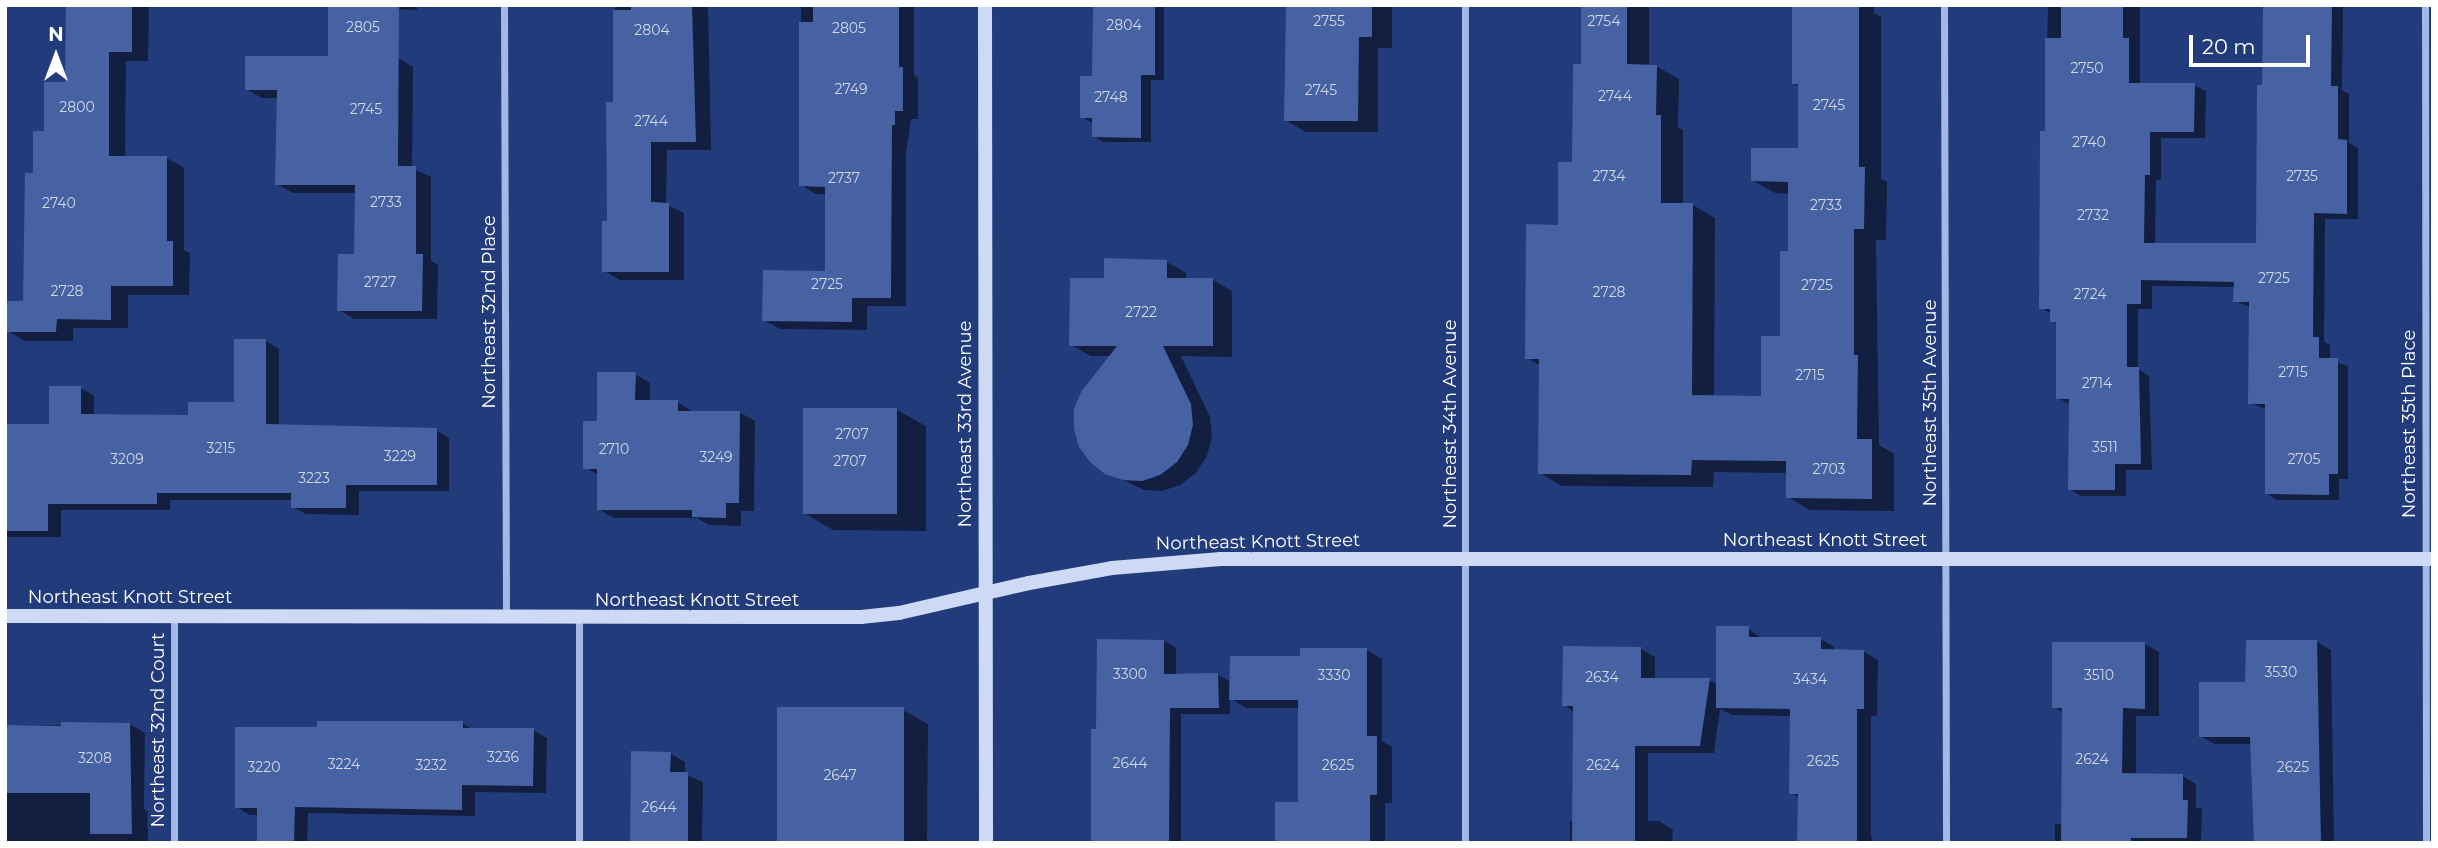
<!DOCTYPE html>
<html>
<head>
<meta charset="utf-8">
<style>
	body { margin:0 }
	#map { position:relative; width:2438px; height:848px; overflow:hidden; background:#223b7b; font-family:Montserrat,sans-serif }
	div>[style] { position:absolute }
	.shadow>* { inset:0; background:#0007 }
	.building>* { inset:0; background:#4662a2; transform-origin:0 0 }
	.street>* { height:7px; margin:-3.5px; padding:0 3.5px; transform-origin:3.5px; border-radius:3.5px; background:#a5b8e5 }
	.secondary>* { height:14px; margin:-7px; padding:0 7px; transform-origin:7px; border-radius:7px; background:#ced9f5 }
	span { translate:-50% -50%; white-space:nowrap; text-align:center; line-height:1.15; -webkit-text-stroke:7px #223b7b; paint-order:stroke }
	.number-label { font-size:14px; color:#d1d8e8 }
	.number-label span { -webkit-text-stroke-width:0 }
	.street-label { font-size:18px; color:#fff }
	.frame { position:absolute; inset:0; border:7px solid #fff; pointer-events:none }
	.north { position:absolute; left:21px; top:21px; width:70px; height:70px; -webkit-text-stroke:5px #223b7b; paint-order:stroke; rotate:0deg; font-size:19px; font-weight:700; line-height:28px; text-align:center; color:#fff }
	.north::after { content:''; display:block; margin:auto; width:24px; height:32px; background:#fff; clip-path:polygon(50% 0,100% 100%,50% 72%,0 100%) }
	.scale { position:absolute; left:2189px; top:35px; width:121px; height:32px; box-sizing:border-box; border:4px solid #fff; border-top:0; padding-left:9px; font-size:21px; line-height:24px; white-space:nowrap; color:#fff; -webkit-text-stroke:5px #223b7b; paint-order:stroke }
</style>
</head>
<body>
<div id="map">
	<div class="shadow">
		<div style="clip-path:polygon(68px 5px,149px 5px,148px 61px,126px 61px,125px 158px,167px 158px,184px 168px,184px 250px,190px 253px,189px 295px,128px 295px,128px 328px,73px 328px,73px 341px,25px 341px,8px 331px,25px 303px,35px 175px,46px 133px,67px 83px)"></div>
		<div style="clip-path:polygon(291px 5px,417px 5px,417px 10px,293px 6px)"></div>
		<div style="clip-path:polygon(615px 5px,708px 5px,711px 150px,667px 150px,666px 204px,684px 213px,684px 280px,620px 280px,604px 271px,615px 104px)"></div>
		<div style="clip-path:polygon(801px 5px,914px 5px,914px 75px,918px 78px,918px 119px,911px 119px,906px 153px,906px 306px,867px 306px,867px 330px,780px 329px,764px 320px,827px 273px,827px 194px,816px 194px,801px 185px)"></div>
		<div style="clip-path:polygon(1095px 5px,1164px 5px,1164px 80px,1151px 80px,1151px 142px,1103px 142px,1093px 136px,1092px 123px,1082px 117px,1094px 78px)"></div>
		<div style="clip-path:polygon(1287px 5px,1392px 5px,1392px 48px,1378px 48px,1378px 132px,1306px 132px,1285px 120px)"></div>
		<div style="clip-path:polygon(1583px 5px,1649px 5px,1649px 66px,1656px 66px,1679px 79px,1678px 127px,1683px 130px,1683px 205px,1693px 205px,1715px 218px,1714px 397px,1763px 397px,1782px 338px,1790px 253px,1790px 194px,1775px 193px,1752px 180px,1800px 150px,1800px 87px,1793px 83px,1794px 5px,1874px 5px,1874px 13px,1881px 17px,1881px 179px,1887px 182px,1886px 240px,1876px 240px,1879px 445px,1894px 454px,1894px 511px,1810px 510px,1788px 497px,1788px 473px,1714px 472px,1713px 487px,1562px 486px,1540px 473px,1541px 366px,1527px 358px,1574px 164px,1583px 66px)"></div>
		<div style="clip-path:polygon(2048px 5px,2147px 5px,2140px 5px,2140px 85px,2194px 85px,2206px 91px,2205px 138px,2161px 138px,2161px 180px,2156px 180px,2155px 244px,2258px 245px,2264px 5px,2343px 5px,2342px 90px,2349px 94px,2349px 143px,2358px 148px,2358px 219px,2325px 219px,2324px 342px,2330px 345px,2330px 360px,2348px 366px,2348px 479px,2339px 479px,2339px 500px,2277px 500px,2266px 493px,2266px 409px,2250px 403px,2250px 307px,2235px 301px,2235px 287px,2152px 286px,2152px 309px,2138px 309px,2138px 369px,2149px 376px,2152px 470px,2126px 470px,2126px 496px,2081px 496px,2070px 489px,2070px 404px,2057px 398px,2057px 324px,2052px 321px,2052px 314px,2041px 308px)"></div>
		<div style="clip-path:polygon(398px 58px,413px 67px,412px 168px,431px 177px,431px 261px,438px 265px,437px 319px,354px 319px,339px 310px,356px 256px,357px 193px,293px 193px,277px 184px,278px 98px,262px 98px,246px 89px)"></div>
		<div style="clip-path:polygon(1167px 262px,1186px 273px,1186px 280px,1213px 280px,1232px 291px,1232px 357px,1181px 356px,1210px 417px,1212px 437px,1207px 456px,1196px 473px,1180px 485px,1162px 491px,1144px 490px,1106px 472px,1111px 356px,1091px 356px,1071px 345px,1106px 279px)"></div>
		<div style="clip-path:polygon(236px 341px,266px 341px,279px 349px,279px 426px,436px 430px,449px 438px,449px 491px,359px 491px,359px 515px,306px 514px,293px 507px,293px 500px,170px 500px,170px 510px,61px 510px,61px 537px,5px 537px,5px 426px,51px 426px,81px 388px,94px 396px,94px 416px,190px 417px,236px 404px)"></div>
		<div style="clip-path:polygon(635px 374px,650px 383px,650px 402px,677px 402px,693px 412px,739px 412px,755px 421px,754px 511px,741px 511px,741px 526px,709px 525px,697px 518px,614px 518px,598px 509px,598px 475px,585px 467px,599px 423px)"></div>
		<div style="clip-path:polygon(897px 410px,926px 426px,926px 531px,833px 530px,804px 513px)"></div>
		<div style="clip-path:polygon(1748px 628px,1762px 639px,1820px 639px,1834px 647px,1834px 651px,1864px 652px,1878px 660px,1877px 716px,1871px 716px,1871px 837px,1874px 843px,1799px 843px,1800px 798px,1791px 793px,1792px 716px,1732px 715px,1720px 709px,1714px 753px,1648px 753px,1648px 821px,1659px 821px,1673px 830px,1672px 843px,1570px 843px,1570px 821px,1574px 821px,1574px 712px,1564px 705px,1641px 649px,1655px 657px,1655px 680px,1709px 680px,1718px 685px)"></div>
		<div style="clip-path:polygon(1164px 641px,1176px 648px,1176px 675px,1218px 675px,1231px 682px,1302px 658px,1367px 650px,1382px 659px,1382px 741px,1392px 747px,1392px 803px,1385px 803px,1385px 843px,1277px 843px,1300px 804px,1300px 708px,1246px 708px,1230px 698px,1230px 714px,1181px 714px,1181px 843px,1091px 843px,1093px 731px,1098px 731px)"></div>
		<div style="clip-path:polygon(2317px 642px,2331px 650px,2334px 843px,2256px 843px,2252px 744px,2215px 744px,2200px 736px,2247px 683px)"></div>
		<div style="clip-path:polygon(2145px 644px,2159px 652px,2159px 716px,2136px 716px,2136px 775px,2182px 776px,2196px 784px,2196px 807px,2202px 809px,2201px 843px,2055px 843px,2055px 824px,2063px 824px,2064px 713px,2054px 707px)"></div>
		<div style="clip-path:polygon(903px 710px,928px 724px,927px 843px,778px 843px)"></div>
		<div style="clip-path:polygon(462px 723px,474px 730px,533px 730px,547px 738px,546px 793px,475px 792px,475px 816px,308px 813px,307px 843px,259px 843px,258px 815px,250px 815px,236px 807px,319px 728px)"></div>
		<div style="clip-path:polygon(130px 724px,145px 733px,144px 809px,148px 811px,148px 843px,5px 843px,5px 726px)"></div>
		<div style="clip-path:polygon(670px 753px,685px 762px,685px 774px,703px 782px,702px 843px,632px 843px)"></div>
	</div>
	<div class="building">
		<div style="clip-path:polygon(66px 5px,132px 5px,132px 52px,109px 52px,109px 156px,167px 156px,167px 241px,173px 241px,173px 286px,111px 286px,111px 320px,57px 319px,56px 332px,6px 332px,6px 301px,23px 301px,25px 173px,33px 173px,33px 131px,44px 131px,44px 82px,65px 82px)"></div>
		<div style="clip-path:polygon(328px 5px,399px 5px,398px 166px,416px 166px,416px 254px,423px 254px,422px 311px,337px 311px,338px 254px,354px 254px,355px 185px,275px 185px,277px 90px,245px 90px,245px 56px,328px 56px)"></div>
		<div style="clip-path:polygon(631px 5px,692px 5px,696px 142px,651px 142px,651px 202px,669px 203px,669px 272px,602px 272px,602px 221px,607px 221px,606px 102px,613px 102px,613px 10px,631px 10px)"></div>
		<div style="clip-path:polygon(813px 5px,899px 5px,899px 67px,903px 67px,903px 111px,895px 111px,895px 125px,892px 125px,891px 298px,852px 298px,852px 322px,762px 321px,763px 270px,825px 271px,825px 187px,799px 186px,799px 22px,813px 22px)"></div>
		<div style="clip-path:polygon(1093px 5px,1155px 5px,1155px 75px,1141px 75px,1141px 138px,1092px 137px,1092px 118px,1080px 118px,1080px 76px,1092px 76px)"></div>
		<div style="clip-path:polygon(1286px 5px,1372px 5px,1372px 37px,1359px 37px,1358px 121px,1284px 121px)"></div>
		<div style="clip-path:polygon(1581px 5px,1627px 5px,1627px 64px,1657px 65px,1656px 115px,1661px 115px,1661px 203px,1693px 203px,1692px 395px,1761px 396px,1761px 336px,1780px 336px,1780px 251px,1788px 251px,1788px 182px,1751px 181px,1751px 148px,1798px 148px,1798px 84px,1792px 84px,1792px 5px,1859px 5px,1859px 167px,1865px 167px,1864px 229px,1854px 229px,1854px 355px,1858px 355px,1857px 439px,1872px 439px,1872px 499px,1786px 498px,1786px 461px,1692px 460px,1691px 475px,1538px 474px,1539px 359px,1525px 359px,1526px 224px,1558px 225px,1558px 162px,1572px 162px,1573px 64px,1581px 64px)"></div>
		<div style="clip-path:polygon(2061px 5px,2123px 5px,2123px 38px,2129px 38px,2129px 83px,2195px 83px,2194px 132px,2150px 132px,2150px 175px,2145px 175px,2144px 243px,2256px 243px,2257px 85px,2262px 85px,2263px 5px,2332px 5px,2331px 86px,2338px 86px,2338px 139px,2347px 140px,2347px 214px,2314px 213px,2313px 337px,2319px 337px,2319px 358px,2338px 358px,2338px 474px,2329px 474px,2329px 495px,2265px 494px,2265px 404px,2248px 404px,2249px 302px,2233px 302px,2234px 282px,2141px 280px,2141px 304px,2127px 304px,2127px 367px,2139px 367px,2141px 464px,2115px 464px,2115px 490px,2068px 490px,2069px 399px,2056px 399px,2056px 322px,2050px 322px,2050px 309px,2039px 309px,2040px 131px,2045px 131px,2045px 38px,2061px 38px)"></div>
		<div style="clip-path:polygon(1104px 258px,1167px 260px,1167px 278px,1213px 278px,1213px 346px,1163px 346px,1191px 404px,1193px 425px,1188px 445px,1177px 462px,1160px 475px,1142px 481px,1123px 480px,1105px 474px,1090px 462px,1079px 447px,1074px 429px,1074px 409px,1081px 392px,1117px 346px,1069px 346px,1070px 278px,1104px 278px)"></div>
		<div style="clip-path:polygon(234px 339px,266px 339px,266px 424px,437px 428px,437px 485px,346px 485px,346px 508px,291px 508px,291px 493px,157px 493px,157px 504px,48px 504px,48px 531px,5px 531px,5px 424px,49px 424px,49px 386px,81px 386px,81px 414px,188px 415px,188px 402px,234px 402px)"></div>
		<div style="clip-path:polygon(597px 372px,636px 372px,635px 400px,678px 400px,678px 411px,740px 411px,739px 503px,726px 503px,726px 518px,692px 517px,692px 510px,597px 510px,597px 469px,583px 469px,583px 421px,597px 421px)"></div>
		<div style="left:803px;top:408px;width:94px;height:106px"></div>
		<div style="clip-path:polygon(1716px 626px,1749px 626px,1749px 637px,1821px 637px,1821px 649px,1864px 650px,1864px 709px,1857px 709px,1857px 843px,1797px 843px,1798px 794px,1789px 794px,1790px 709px,1716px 708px)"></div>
		<div style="clip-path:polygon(1097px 639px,1164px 640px,1164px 674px,1218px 673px,1219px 708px,1170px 708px,1169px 843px,1091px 843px,1091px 729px,1096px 729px)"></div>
		<div style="clip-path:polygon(2246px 640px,2317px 640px,2321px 843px,2254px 843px,2250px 737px,2199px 737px,2199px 682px,2245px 682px)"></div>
		<div style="clip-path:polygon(2052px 642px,2145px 642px,2145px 709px,2123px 708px,2122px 773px,2183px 774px,2183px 800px,2188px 800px,2187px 838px,2131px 838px,2131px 843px,2061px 843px,2062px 708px,2052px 708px)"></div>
		<div style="clip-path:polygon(1563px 646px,1641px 647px,1641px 678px,1710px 678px,1700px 746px,1635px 746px,1635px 843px,1572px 843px,1573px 706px,1562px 706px)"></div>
		<div style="clip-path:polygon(1300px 648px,1367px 648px,1367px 736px,1377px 736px,1377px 795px,1370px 795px,1370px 843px,1275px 843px,1275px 802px,1298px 802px,1298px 700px,1229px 700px,1230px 656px,1300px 656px)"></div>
		<div style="left:777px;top:707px;width:127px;height:136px"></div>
		<div style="clip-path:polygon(317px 721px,463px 721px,463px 728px,534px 728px,533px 786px,462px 785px,462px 810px,295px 807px,294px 843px,257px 843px,257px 808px,235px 808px,235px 727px,317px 727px)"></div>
		<div style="clip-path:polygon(61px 722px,130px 723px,132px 834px,90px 834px,90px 793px,5px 793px,5px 725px,61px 726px)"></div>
		<div style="clip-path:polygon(631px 751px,671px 752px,670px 772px,688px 772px,688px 843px,630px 843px)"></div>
	</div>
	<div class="street">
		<div style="left:504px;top:5px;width:612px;rotate:89.81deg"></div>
		<div style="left:1944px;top:5px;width:838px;rotate:89.86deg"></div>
		<div style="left:2425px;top:5px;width:838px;rotate:89.93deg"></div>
		<div style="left:174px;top:617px;width:226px;rotate:90deg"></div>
		<div style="left:579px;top:618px;width:225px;rotate:90deg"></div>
		<div style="left:1465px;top:843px;width:838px;rotate:-90deg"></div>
	</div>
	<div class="secondary">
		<div style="left:985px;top:5px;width:838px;rotate:89.93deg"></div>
		<div style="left:5px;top:616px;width:856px;rotate:0.07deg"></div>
		<div style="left:861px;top:617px;width:38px;rotate:-6deg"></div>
		<div style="left:899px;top:613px;width:133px;rotate:-13deg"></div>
		<div style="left:1029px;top:583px;width:84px;rotate:-10.2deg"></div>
		<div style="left:1112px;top:568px;width:109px;rotate:-4.7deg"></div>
		<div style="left:1221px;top:559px;width:1212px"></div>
	</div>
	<div class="number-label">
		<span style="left:1329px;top:21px">2755</span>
		<span style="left:1604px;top:21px">2754</span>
		<span style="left:1124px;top:25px">2804</span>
		<span style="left:363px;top:27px">2805</span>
		<span style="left:849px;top:28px">2805</span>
		<span style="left:652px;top:30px">2804</span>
		<span style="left:2087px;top:68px">2750</span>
		<span style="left:851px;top:89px">2749</span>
		<span style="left:1321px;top:90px">2745</span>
		<span style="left:1615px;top:96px">2744</span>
		<span style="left:1111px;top:97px">2748</span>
		<span style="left:1829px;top:105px">2745</span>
		<span style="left:77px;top:107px">2800</span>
		<span style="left:366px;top:109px">2745</span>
		<span style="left:651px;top:121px">2744</span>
		<span style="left:2089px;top:142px">2740</span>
		<span style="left:1609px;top:176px">2734</span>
		<span style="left:2302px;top:176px">2735</span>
		<span style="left:844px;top:178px">2737</span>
		<span style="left:386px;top:202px">2733</span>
		<span style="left:59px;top:203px">2740</span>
		<span style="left:1826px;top:205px">2733</span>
		<span style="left:2093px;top:215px">2732</span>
		<span style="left:2274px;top:278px">2725</span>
		<span style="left:380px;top:282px">2727</span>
		<span style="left:827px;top:284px">2725</span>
		<span style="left:1817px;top:285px">2725</span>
		<span style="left:67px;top:291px">2728</span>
		<span style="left:1609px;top:292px">2728</span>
		<span style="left:2090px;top:294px">2724</span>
		<span style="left:1141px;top:312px">2722</span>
		<span style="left:2293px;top:372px">2715</span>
		<span style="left:1810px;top:375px">2715</span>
		<span style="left:2097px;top:383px">2714</span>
		<span style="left:852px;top:434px">2707</span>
		<span style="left:2105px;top:447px">3511</span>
		<span style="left:221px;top:448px">3215</span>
		<span style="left:614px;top:449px">2710</span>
		<span style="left:400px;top:456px">3229</span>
		<span style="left:716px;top:457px">3249</span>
		<span style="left:127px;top:459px">3209</span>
		<span style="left:2304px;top:459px">2705</span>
		<span style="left:850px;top:461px">2707</span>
		<span style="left:1829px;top:469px">2703</span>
		<span style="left:314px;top:478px">3223</span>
		<span style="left:2281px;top:672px">3530</span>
		<span style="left:1130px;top:674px">3300</span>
		<span style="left:1334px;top:675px">3330</span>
		<span style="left:2099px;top:675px">3510</span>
		<span style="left:1602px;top:677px">2634</span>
		<span style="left:1810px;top:679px">3434</span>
		<span style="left:503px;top:757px">3236</span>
		<span style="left:95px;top:758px">3208</span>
		<span style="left:2092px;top:759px">2624</span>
		<span style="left:1823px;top:761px">2625</span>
		<span style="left:1130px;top:763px">2644</span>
		<span style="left:344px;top:764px">3224</span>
		<span style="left:431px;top:765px">3232</span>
		<span style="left:1338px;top:765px">2625</span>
		<span style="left:1603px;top:765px">2624</span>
		<span style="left:264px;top:767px">3220</span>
		<span style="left:2293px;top:767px">2625</span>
		<span style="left:840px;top:775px">2647</span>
		<span style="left:659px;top:807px">2644</span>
	</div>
	<div class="street-label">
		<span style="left:489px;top:312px;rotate:-90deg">Northeast 32nd Place</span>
		<span style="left:1930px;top:403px;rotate:-90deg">Northeast 35th Avenue</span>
		<span style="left:965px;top:424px;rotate:-90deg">Northeast 33rd Avenue</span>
		<span style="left:1450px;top:424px;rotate:-90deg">Northeast 34th Avenue</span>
		<span style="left:2409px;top:424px;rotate:-90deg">Northeast 35th Place</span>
		<span style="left:1825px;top:540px">Northeast Knott Street</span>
		<span style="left:1258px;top:542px;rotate:-1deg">Northeast Knott Street</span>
		<span style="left:130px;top:597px">Northeast Knott Street</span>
		<span style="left:697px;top:600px">Northeast Knott Street</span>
		<span style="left:158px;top:730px;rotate:-90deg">Northeast 32nd Court</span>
	</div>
	<div class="frame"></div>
	<div class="north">N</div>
	<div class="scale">20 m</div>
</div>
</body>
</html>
